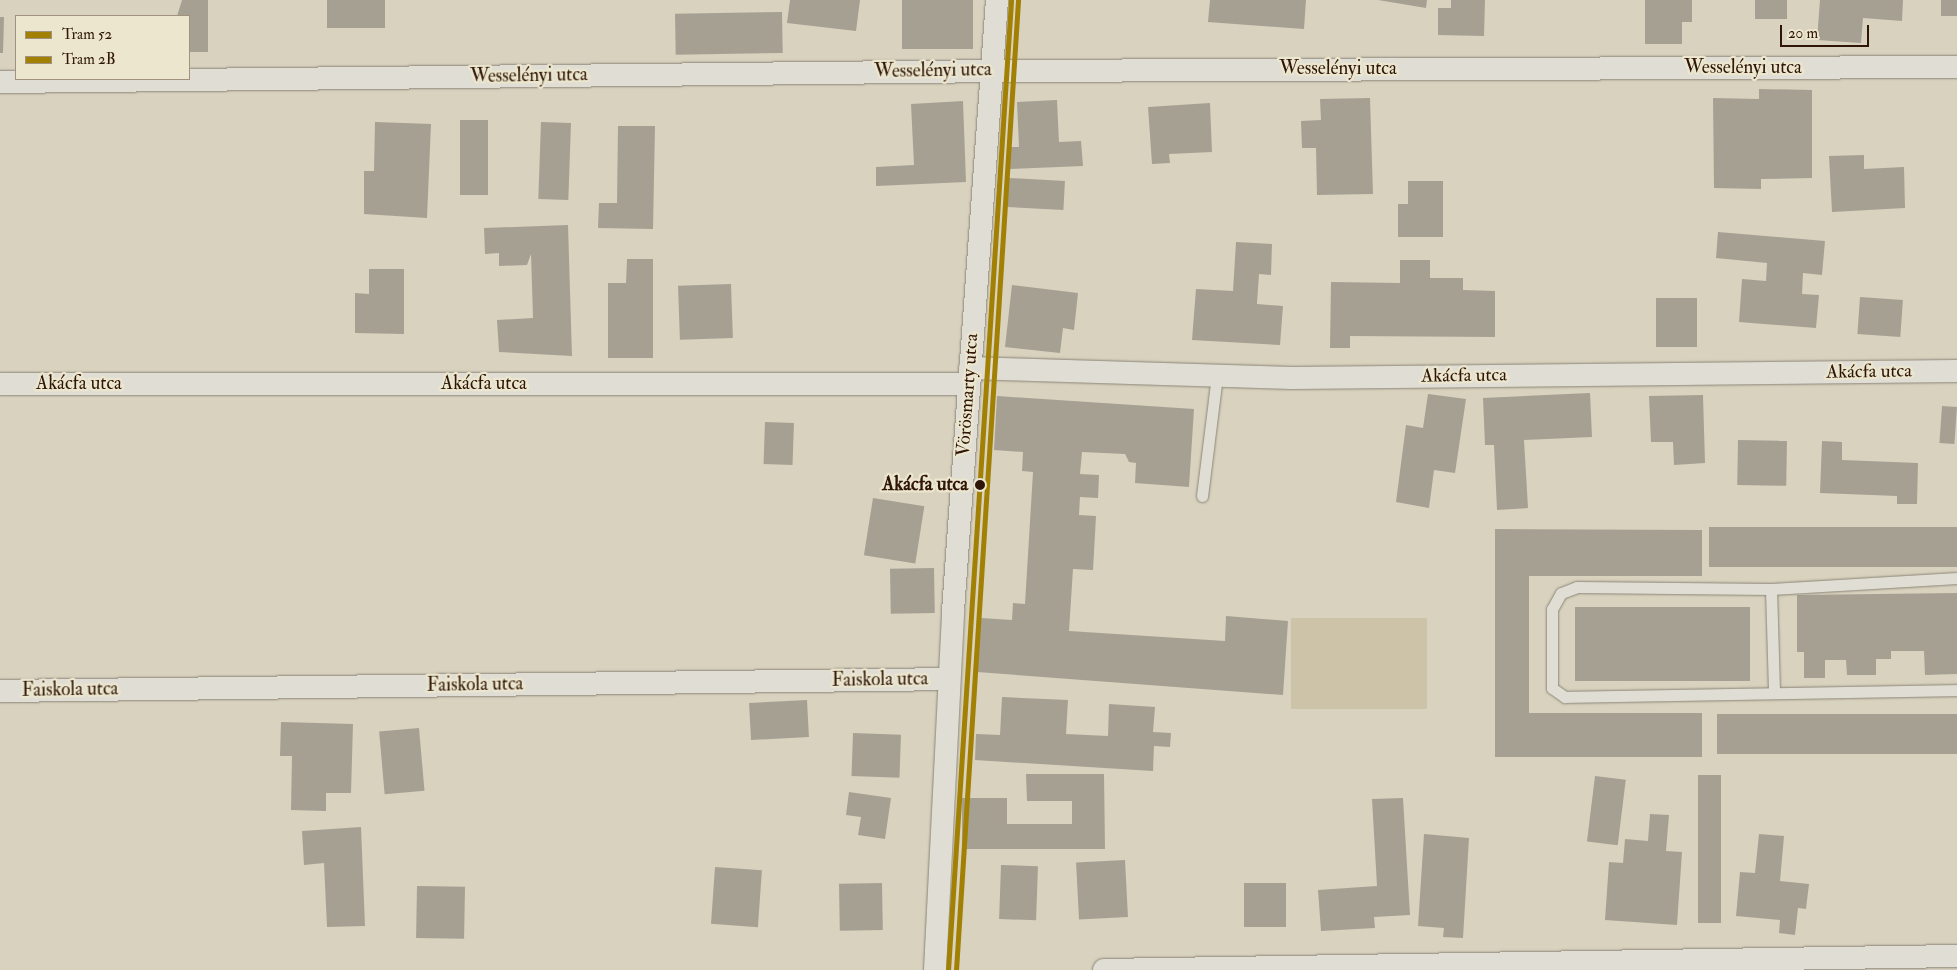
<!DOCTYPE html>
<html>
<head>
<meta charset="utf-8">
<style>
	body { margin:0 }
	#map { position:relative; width:1957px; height:970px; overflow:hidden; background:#d8d2be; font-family:"IM FELL Double Pica",serif }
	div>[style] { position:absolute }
	.green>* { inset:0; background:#ccc3a9; transform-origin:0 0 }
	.building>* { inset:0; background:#a6a093; transform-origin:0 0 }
	.roads { filter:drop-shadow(0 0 1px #8c8578) drop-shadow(0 0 1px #8c8578) }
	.service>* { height:11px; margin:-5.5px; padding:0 5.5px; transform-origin:5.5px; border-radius:5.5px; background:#e0ded4 }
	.minor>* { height:22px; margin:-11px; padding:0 11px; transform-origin:11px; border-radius:11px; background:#e0ded4 }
	.tram-1>* { height:5px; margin:-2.5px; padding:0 2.5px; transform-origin:2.5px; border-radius:2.5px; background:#a18003 }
	.tram-2>* { height:5px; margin:-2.5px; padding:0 2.5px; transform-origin:2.5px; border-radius:2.5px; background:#a18003 }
	.dots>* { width:14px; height:14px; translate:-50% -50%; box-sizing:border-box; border:2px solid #ece6ce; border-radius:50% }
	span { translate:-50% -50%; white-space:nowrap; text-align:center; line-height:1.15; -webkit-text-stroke:4.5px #ece6ce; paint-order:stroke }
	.street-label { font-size:19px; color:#2e1507 }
	.stop-label { font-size:19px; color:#2e1507; font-weight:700 }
	.right { translate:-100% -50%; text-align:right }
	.legend { position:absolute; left:15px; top:15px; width:175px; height:65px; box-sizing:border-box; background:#ece6ce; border:1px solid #a0927e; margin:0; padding:6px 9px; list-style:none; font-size:15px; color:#2e1507 }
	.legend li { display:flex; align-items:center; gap:10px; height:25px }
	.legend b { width:25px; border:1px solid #a0927e }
	.scale { position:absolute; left:1780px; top:25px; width:89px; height:22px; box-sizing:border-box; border:2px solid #2e1507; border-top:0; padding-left:6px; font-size:15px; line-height:18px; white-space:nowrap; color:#2e1507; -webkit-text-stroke:4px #ece6ce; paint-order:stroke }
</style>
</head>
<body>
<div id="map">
	<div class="green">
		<div style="left:1291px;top:618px;width:136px;height:91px"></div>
	</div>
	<div class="building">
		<div style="clip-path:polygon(182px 0,208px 0,208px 52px,189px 52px,189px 16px,177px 16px)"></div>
		<div style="left:327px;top:0;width:58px;height:28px"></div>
		<div style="clip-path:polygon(790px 0,860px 0,856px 31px,787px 23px)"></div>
		<div style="left:902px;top:0;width:71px;height:49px"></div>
		<div style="clip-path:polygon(1210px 0,1306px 0,1304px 29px,1208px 22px)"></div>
		<div style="clip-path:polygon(1378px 0,1427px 0,1426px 8px)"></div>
		<div style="clip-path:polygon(1451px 0,1485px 0,1484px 36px,1438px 35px,1438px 8px,1451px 8px)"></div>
		<div style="clip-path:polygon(1645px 0,1692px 0,1692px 22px,1682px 22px,1682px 44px,1645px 44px)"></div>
		<div style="left:1755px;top:0;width:32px;height:19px"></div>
		<div style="clip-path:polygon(1820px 0,1903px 0,1902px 21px,1863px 18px,1861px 43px,1817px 40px)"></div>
		<div style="left:1941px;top:0;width:16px;height:16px"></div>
		<div style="left:782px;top:12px;width:41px;height:107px;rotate:89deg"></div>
		<div style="clip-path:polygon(0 17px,4px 17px,3px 53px,0 53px)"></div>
		<div style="clip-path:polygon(1759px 89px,1812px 90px,1812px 178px,1761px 179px,1761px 189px,1714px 188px,1713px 98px,1759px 99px)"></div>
		<div style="clip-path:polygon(1370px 98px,1373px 194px,1317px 195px,1316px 148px,1302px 148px,1301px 121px,1321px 120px,1320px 99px)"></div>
		<div style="clip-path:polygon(1057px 100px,1059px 142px,1081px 141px,1083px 166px,1010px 169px,1009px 147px,1019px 147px,1017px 102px)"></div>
		<div style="clip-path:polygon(963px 101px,966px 182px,876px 186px,876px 167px,914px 165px,911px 104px)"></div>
		<div style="clip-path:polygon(1210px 103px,1212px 152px,1169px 154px,1170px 163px,1152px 164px,1148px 107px)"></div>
		<div style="left:460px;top:120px;width:28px;height:75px"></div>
		<div style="clip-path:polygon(375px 122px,431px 124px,427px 218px,364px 214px,364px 171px,374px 171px)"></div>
		<div style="left:541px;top:122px;width:30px;height:77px;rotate:2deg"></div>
		<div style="clip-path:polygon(618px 126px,655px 126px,653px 229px,598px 228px,599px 203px,617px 203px)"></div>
		<div style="clip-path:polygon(1864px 155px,1864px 169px,1904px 167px,1905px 208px,1832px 212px,1829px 156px)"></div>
		<div style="left:1009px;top:178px;width:56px;height:29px;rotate:3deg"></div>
		<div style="clip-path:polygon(1408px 181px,1443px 181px,1443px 237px,1398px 237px,1398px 204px,1408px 204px)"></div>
		<div style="clip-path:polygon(568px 225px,572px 356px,499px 352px,497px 320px,533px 318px,531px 254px,527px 265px,499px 266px,499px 253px,485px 254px,484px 228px)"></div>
		<div style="clip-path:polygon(1718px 232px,1825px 241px,1822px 275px,1803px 273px,1802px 294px,1819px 295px,1816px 328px,1739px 322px,1742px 279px,1766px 281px,1767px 263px,1716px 258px)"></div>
		<div style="clip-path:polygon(1236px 242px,1272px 244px,1271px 275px,1259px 274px,1257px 304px,1283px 306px,1280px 345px,1192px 340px,1196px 289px,1233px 291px)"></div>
		<div style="clip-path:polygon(627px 259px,653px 259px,653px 358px,608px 358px,608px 283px,626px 283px)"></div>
		<div style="clip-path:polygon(1400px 260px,1430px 260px,1430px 278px,1463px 278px,1463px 290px,1495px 291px,1495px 337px,1350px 336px,1350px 348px,1330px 348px,1331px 282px,1400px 283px)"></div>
		<div style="clip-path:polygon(369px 269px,404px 269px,404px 334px,355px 333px,355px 293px,369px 294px)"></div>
		<div style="left:731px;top:284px;width:54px;height:53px;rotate:88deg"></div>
		<div style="clip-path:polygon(1012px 285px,1078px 293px,1074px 330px,1063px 328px,1060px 353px,1005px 347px)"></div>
		<div style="left:1860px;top:297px;width:43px;height:37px;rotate:4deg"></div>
		<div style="left:1656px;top:298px;width:41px;height:49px"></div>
		<div style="clip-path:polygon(1590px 393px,1592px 437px,1524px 440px,1528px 508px,1497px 510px,1494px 445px,1485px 445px,1483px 398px)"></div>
		<div style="clip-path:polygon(1428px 394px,1466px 399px,1455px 473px,1434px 470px,1429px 508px,1396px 502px,1406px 425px,1423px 428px)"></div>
		<div style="clip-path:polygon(1703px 395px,1705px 463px,1674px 465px,1673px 442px,1651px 442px,1649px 396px)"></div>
		<div style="clip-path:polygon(997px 396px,1194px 409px,1189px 487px,1135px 483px,1136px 463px,1129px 462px,1125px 454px,1082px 452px,1080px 474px,1099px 475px,1098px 498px,1080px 497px,1079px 515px,1096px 516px,1093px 570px,1073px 569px,1069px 631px,1225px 641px,1226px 616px,1288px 621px,1283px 695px,977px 672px,981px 618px,1012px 620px,1013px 603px,1025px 604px,1033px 472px,1022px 471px,1023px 452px,994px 450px)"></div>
		<div style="left:1942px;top:406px;width:15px;height:37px;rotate:4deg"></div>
		<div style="left:765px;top:422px;width:29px;height:42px;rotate:2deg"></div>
		<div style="left:1738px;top:440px;width:49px;height:45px;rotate:1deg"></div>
		<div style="clip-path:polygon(1822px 441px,1842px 442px,1842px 460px,1918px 463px,1917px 504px,1897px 504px,1897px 496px,1820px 493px)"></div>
		<div style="left:873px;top:498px;width:52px;height:58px;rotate:9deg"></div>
		<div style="left:1957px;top:527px;width:40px;height:248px;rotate:90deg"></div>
		<div style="clip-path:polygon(1495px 529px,1702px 530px,1702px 576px,1529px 576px,1529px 713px,1702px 713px,1702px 757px,1495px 757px)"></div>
		<div style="left:934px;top:568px;width:45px;height:44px;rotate:89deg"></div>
		<div style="clip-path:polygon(1957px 593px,1957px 674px,1925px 675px,1924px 651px,1891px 651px,1891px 659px,1876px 659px,1876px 675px,1847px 675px,1846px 660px,1825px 660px,1825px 678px,1804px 678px,1804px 652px,1797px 652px,1797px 595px)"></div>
		<div style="left:1575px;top:607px;width:175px;height:74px"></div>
		<div style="clip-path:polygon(1002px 697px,1068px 700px,1066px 734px,1108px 736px,1109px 704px,1155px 707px,1153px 732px,1171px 733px,1170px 747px,1154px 746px,1153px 771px,975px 760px,976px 734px,1000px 735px)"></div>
		<div style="left:807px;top:700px;width:37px;height:58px;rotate:87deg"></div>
		<div style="left:1957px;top:714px;width:40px;height:240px;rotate:90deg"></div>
		<div style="clip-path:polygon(281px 722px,353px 724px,351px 793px,326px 793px,326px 811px,291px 810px,292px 756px,280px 756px)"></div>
		<div style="left:419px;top:728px;width:63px;height:40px;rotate:85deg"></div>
		<div style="left:853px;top:733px;width:48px;height:43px;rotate:2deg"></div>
		<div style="clip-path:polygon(1026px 774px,1104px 774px,1105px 849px,962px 849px,962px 798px,1007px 798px,1007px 824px,1072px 824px,1072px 801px,1027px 801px)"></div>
		<div style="left:1698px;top:775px;width:23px;height:148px"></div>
		<div style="left:1595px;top:776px;width:31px;height:66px;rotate:7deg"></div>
		<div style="clip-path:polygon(849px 792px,891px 798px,885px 839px,858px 835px,861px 817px,846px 815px)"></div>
		<div style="clip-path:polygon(1403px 798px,1410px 915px,1374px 917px,1375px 928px,1321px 931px,1318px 890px,1377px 886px,1372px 799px)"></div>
		<div style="clip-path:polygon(1650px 814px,1669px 815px,1666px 851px,1682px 852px,1677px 925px,1605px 920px,1609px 862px,1623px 863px,1625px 839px,1648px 841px)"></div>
		<div style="clip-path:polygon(361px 827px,365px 926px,327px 927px,324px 863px,304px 865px,302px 831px)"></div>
		<div style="clip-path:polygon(1424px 834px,1469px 838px,1463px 938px,1443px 937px,1444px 928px,1418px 926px)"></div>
		<div style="clip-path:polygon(1759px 834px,1784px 836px,1780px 881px,1809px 884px,1806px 909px,1798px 908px,1795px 935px,1779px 933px,1780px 920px,1736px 916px,1740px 872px,1755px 873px)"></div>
		<div style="left:1125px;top:860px;width:57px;height:49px;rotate:87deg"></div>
		<div style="left:1001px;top:865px;width:37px;height:54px;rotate:2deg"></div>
		<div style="left:715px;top:867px;width:47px;height:57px;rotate:4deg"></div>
		<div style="left:882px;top:883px;width:47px;height:43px;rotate:89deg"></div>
		<div style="left:1244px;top:883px;width:42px;height:44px"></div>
		<div style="left:417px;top:886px;width:48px;height:52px;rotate:1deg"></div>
	</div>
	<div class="roads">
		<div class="service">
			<div style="left:1202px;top:496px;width:121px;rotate:-82.9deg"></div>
			<div style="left:1957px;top:578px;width:186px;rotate:176.6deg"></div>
			<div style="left:1771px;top:589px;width:194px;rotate:-179.4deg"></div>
			<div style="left:1577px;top:587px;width:17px;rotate:159deg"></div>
			<div style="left:1561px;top:593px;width:18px;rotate:119deg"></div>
			<div style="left:1552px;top:609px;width:79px;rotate:90deg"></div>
			<div style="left:1552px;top:688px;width:16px;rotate:35deg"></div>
			<div style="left:1565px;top:697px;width:392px;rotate:-1deg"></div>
			<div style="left:1771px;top:589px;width:101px;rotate:88.3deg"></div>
		</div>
		<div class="minor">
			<div style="left:0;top:82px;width:1006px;rotate:-0.63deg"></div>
			<div style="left:1006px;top:71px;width:951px;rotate:-0.24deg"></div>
			<div style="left:970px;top:368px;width:322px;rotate:1.8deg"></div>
			<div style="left:1292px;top:378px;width:665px;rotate:-0.6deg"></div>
			<div style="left:0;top:384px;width:969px"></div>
			<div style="left:0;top:691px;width:949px;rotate:-0.72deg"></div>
			<div style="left:935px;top:970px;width:359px;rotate:-87.1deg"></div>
			<div style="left:953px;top:611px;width:613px;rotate:-85.88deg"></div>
			<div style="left:1104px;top:970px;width:853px;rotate:-0.94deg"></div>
		</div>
	</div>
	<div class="tram-1">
		<div style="left:948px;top:970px;width:972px;rotate:-86.28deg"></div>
	</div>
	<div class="tram-2">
		<div style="left:956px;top:970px;width:972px;rotate:-86.34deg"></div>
	</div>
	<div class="dots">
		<div style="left:980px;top:485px;background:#2e1507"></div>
	</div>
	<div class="street-label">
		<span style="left:1743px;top:68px">Wesselényi utca</span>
		<span style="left:1338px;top:69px">Wesselényi utca</span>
		<span style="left:933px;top:71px;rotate:-1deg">Wesselényi utca</span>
		<span style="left:529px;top:76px;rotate:-1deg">Wesselényi utca</span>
		<span style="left:1869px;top:372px;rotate:-1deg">Akácfa utca</span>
		<span style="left:1464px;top:376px;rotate:-1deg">Akácfa utca</span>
		<span style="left:79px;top:384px">Akácfa utca</span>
		<span style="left:484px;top:384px">Akácfa utca</span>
		<span style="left:968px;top:395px;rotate:-86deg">Vörösmarty utca</span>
		<span style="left:880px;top:680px;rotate:-1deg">Faiskola utca</span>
		<span style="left:475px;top:685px;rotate:-1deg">Faiskola utca</span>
		<span style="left:70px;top:690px;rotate:-1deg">Faiskola utca</span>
	</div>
	<div class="stop-label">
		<span class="right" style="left:968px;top:485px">Akácfa utca</span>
	</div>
	<ul class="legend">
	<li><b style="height:6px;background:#a18003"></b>Tram 52</li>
	<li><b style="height:6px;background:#a18003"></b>Tram 2B</li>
	</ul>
	<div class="scale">20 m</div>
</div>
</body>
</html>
